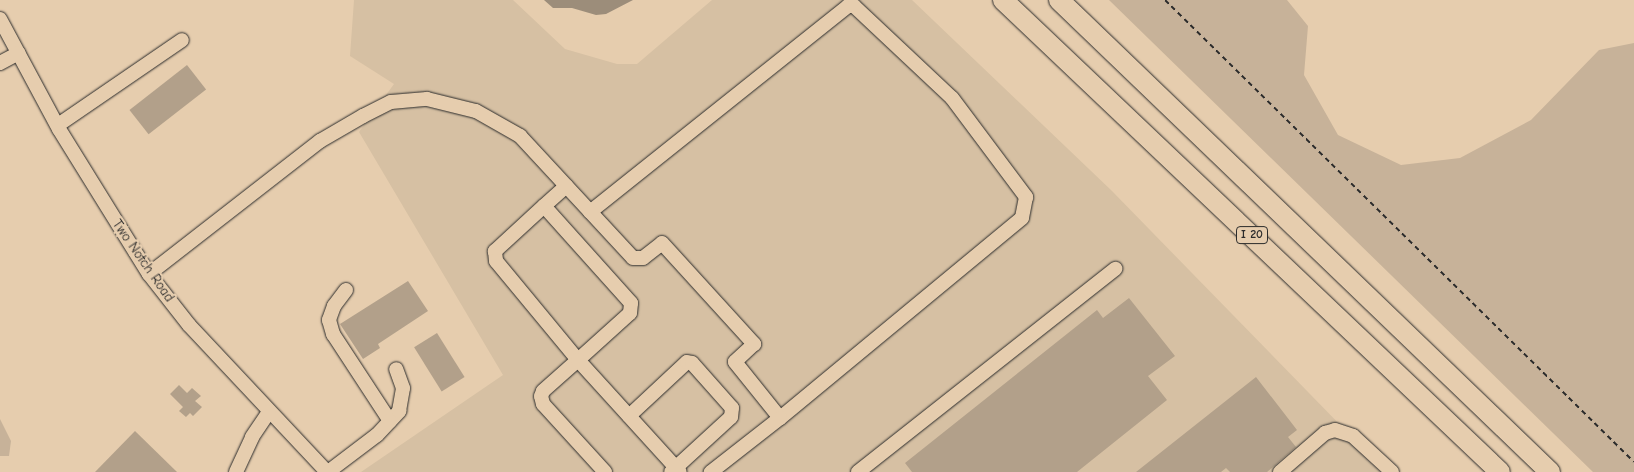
<!DOCTYPE html>
<html>
<head>
<meta charset="utf-8">
<style>
	body { margin:0 }
	#map { position:relative; width:1634px; height:472px; overflow:hidden; background:#e6cdae; font-family:"Comic Neue",sans-serif }
	div>[style] { position:absolute }
	.built>* { inset:0; background:#d6c0a3 }
	.green>* { inset:0; background:#c7b299 }
	.water>* { inset:0; background:#9c8d7a }
	.building>* { inset:0; background:#b2a08a; transform-origin:0 0 }
	.path>* { height:2px; margin-top:-1px; transform-origin:0; background:repeating-linear-gradient(90deg,#2b2b2b 0 5px,transparent 0 9px) }
	.roads { filter:drop-shadow(0 0 1px #2b2b2b) drop-shadow(0 0 1px #2b2b2b) }
	.minor>* { height:14px; margin:-7px; padding:0 7px; transform-origin:7px; border-radius:7px; background:#e6cdae }
	.highway>* { height:20px; margin:-10px; padding:0 10px; transform-origin:10px; border-radius:10px; background:#e6cdae }
	span { translate:-50% -50%; white-space:nowrap; text-align:center; line-height:1.15; -webkit-text-stroke:4.5px #e6cdae; paint-order:stroke }
	.shield-label span { padding:1px 4px; background:#e6cdae; border:1px solid; border-radius:4px; -webkit-text-stroke-width:0 }
	.shield-label { font-size:12px; color:#2b2b2b; font-weight:700 }
	.street-label { font-size:14px; color:#2b2b2b }
</style>
</head>
<body>
<div id="map">
	<div class="built">
		<div style="clip-path:polygon(354px 0,513px 0,565px 49px,617px 64px,637px 64px,712px 0,912px 0,1112px 191px,1386px 472px,361px 472px,503px 375px,359px 132px,394px 84px,350px 56px)"></div>
	</div>
	<div class="green">
		<div style="clip-path:polygon(1109px 0,1287px 0,1308px 26px,1304px 75px,1338px 135px,1401px 165px,1460px 158px,1531px 120px,1599px 50px,1634px 43px,1634px 472px,1593px 472px)"></div>
		<div style="clip-path:polygon(0 419px,11px 441px,9px 456px,0 456px)"></div>
	</div>
	<div class="water">
		<div style="clip-path:polygon(544px 0,633px 0,606px 14px,596px 15px,572px 8px,553px 8px)"></div>
	</div>
	<div class="building">
		<div style="left:187px;top:65px;width:31px;height:73px;rotate:52deg"></div>
		<div style="clip-path:polygon(408px 281px,428px 311px,378px 344px,380px 348px,363px 359px,340px 324px)"></div>
		<div style="clip-path:polygon(1129px 298px,1175px 356px,1148px 376px,1167px 400px,1077px 472px,912px 472px,905px 463px,1097px 310px,1103px 318px)"></div>
		<div style="left:437px;top:333px;width:52px;height:27px;rotate:58deg"></div>
		<div style="clip-path:polygon(1256px 377px,1297px 430px,1288px 437px,1296px 447px,1267px 472px,1230px 472px,1226px 468px,1221px 472px,1136px 472px)"></div>
		<div style="clip-path:polygon(179px 385px,187px 393px,192px 388px,201px 396px,195px 401px,202px 407px,193px 416px,190px 413px,186px 417px,179px 411px,183px 407px,170px 394px)"></div>
		<div style="clip-path:polygon(135px 431px,177px 472px,95px 472px)"></div>
	</div>
	<div class="path">
		<div style="left:1165px;top:0;width:658px;rotate:44.57deg"></div>
	</div>
	<div class="roads">
		<div class="minor">
			<div style="left:0;top:19px;width:125px;rotate:61.8deg"></div>
			<div style="left:59px;top:129px;width:171px;rotate:58.2deg"></div>
			<div style="left:149px;top:274px;width:65px;rotate:51.9deg"></div>
			<div style="left:189px;top:325px;width:202px;rotate:46.8deg"></div>
			<div style="left:0;top:63px;width:21px;rotate:-28deg"></div>
			<div style="left:58px;top:125px;width:150px;rotate:-34.4deg"></div>
			<div style="left:544px;top:206px;width:30px;rotate:-42deg"></div>
			<div style="left:590px;top:212px;width:330px;rotate:-38.6deg"></div>
			<div style="left:848px;top:6px;width:6px"></div>
			<div style="left:854px;top:6px;width:134px;rotate:43.2deg"></div>
			<div style="left:952px;top:98px;width:124px;rotate:53.2deg"></div>
			<div style="left:1026px;top:197px;width:21px;rotate:101deg"></div>
			<div style="left:1022px;top:218px;width:314px;rotate:140.4deg"></div>
			<div style="left:149px;top:274px;width:217px;rotate:-37.9deg"></div>
			<div style="left:320px;top:141px;width:50px;rotate:-30.2deg"></div>
			<div style="left:363px;top:116px;width:31px;rotate:-27deg"></div>
			<div style="left:391px;top:102px;width:36px;rotate:-5deg"></div>
			<div style="left:427px;top:99px;width:50px;rotate:13.8deg"></div>
			<div style="left:476px;top:111px;width:51px;rotate:29.6deg"></div>
			<div style="left:520px;top:136px;width:166px;rotate:47.2deg"></div>
			<div style="left:633px;top:258px;width:10px"></div>
			<div style="left:643px;top:258px;width:24px;rotate:-38deg"></div>
			<div style="left:662px;top:243px;width:137px;rotate:47.7deg"></div>
			<div style="left:754px;top:344px;width:26px;rotate:137deg"></div>
			<div style="left:735px;top:362px;width:72px;rotate:51.2deg"></div>
			<div style="left:780px;top:418px;width:88px;rotate:142deg"></div>
			<div style="left:346px;top:290px;width:20px;rotate:127deg"></div>
			<div style="left:334px;top:306px;width:15px;rotate:110deg"></div>
			<div style="left:329px;top:320px;width:15px;rotate:74deg"></div>
			<div style="left:333px;top:334px;width:104px;rotate:56.8deg"></div>
			<div style="left:629px;top:416px;width:79px;rotate:-43deg"></div>
			<div style="left:687px;top:362px;width:5px;rotate:11deg"></div>
			<div style="left:692px;top:363px;width:60px;rotate:48.4deg"></div>
			<div style="left:732px;top:408px;width:9px;rotate:96deg"></div>
			<div style="left:731px;top:417px;width:81px;rotate:137.5deg"></div>
			<div style="left:236px;top:472px;width:38px;rotate:-65deg"></div>
			<div style="left:252px;top:437px;width:30px;rotate:-56deg"></div>
			<div style="left:328px;top:472px;width:61px;rotate:-37.1deg"></div>
			<div style="left:377px;top:435px;width:33px;rotate:-47deg"></div>
			<div style="left:399px;top:411px;width:23px;rotate:-80deg"></div>
			<div style="left:403px;top:388px;width:20px;rotate:-110deg"></div>
			<div style="left:605px;top:472px;width:92px;rotate:-132.4deg"></div>
			<div style="left:543px;top:404px;width:8px;rotate:-104deg"></div>
			<div style="left:541px;top:396px;width:5px;rotate:-68deg"></div>
			<div style="left:543px;top:391px;width:47px;rotate:-41.5deg"></div>
			<div style="left:578px;top:360px;width:70px;rotate:-42.1deg"></div>
			<div style="left:630px;top:313px;width:10px;rotate:-84deg"></div>
			<div style="left:631px;top:303px;width:130px;rotate:-131.9deg"></div>
			<div style="left:544px;top:206px;width:67px;rotate:137.4deg"></div>
			<div style="left:495px;top:251px;width:10px;rotate:84deg"></div>
			<div style="left:496px;top:261px;width:129px;rotate:50.4deg"></div>
			<div style="left:578px;top:360px;width:151px;rotate:47.7deg"></div>
			<div style="left:858px;top:472px;width:328px;rotate:-38.3deg"></div>
			<div style="left:1280px;top:472px;width:60px;rotate:-40.9deg"></div>
			<div style="left:1325px;top:433px;width:10px;rotate:-17deg"></div>
			<div style="left:1335px;top:430px;width:19px;rotate:18deg"></div>
			<div style="left:1353px;top:436px;width:53px;rotate:42.7deg"></div>
		</div>
		<div class="highway">
			<div style="left:1003px;top:0;width:685px;rotate:43.52deg"></div>
			<div style="left:1059px;top:0;width:681px;rotate:43.87deg"></div>
		</div>
	</div>
	<div class="shield-label">
		<span style="left:1252px;top:235px">I 20</span>
	</div>
	<div class="street-label">
		<span style="left:143px;top:261px;rotate:55deg">Two Notch Road</span>
	</div>
</div>
</body>
</html>
